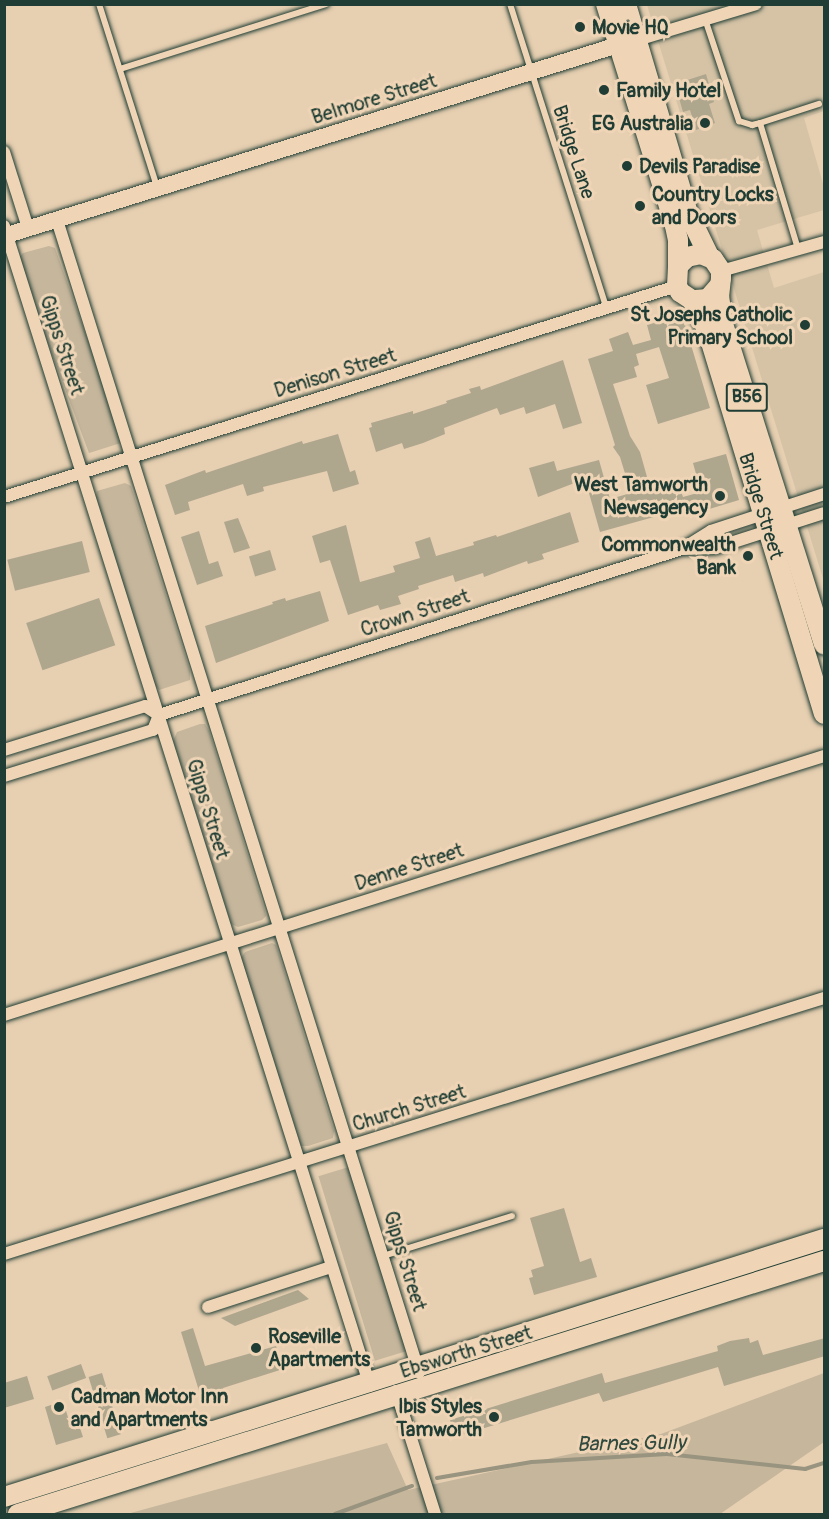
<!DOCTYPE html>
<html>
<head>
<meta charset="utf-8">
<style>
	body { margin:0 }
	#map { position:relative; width:829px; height:1519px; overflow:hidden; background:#e7cfb1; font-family:Pangolin,sans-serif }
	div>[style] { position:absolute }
	.built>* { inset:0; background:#d6c3a6 }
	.green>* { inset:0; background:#c6b69c; transform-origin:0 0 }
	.stream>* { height:4px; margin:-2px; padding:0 2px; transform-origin:2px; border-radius:2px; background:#98947f }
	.building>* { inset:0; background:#afa68e; transform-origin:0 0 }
	.roads { filter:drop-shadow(0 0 2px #1f3d34) drop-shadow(0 0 2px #1f3d34) }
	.lane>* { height:6px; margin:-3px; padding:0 3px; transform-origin:3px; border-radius:3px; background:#efd5b6 }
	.street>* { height:12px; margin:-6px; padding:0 6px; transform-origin:6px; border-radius:6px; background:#efd5b6 }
	.secondary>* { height:16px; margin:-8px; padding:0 8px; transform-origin:8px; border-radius:8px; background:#efd5b6 }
	.primary>* { height:20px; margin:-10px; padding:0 10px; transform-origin:10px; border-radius:10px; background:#efd5b6 }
	.dots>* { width:16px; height:16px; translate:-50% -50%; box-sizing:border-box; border:3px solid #efd5b6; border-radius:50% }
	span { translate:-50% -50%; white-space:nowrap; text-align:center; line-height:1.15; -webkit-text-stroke:6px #efd5b6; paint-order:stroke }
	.shield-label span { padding:2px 4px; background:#efd5b6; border:2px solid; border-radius:4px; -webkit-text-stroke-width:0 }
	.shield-label { font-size:18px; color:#1f3d34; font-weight:700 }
	.poi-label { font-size:20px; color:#1f3d34; font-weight:700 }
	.left { translate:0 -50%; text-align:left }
	.right { translate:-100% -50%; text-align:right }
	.street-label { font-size:20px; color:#1f3d34 }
	.water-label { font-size:21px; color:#314a3f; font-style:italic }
	.frame { position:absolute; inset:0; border:6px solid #1f3d34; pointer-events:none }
</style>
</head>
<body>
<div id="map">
	<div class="built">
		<div style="clip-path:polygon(647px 5px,824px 5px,824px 111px,804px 118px,824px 187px,824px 210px,757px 230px,774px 288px,824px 272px,824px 582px)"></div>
	</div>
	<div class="green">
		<div style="clip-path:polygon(49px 246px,55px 248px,124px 442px,89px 453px,37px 314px,20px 257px,23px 253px)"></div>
		<div style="clip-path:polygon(125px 483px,131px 486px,190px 671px,190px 680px,159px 690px,153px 682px,96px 497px,97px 491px)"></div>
		<div style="clip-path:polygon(200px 724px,205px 724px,209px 731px,265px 911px,266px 916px,262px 920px,238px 927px,231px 924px,173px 741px,177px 732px)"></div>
		<div style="clip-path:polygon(272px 943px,276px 945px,334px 1131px,333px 1138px,308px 1146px,301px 1146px,241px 958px,245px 952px)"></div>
		<div style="left:352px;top:1166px;width:193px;height:35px;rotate:73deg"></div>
		<div style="clip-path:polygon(824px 1373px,824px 1442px,720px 1514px,127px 1514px,387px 1443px,408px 1490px,661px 1434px)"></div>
	</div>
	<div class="stream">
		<div style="left:437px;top:1478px;width:96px;rotate:-9.6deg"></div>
		<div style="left:532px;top:1462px;width:135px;rotate:-3.4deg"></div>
		<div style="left:667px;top:1454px;width:139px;rotate:6.2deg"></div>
		<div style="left:805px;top:1469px;width:20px;rotate:-18deg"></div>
		<div style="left:335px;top:1514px;width:82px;rotate:-20deg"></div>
	</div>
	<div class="building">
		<div style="clip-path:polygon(706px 74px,714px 102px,709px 104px,715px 123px,696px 130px,690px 110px,683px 112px,675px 84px)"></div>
		<div style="clip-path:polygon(682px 315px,710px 408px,658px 424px,646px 385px,669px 378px,659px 347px,636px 354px,639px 365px,634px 367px,637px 377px,613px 384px,630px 436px,640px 452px,651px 491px,678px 482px,683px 497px,701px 492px,693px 463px,726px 454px,739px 500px,706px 510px,704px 503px,600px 532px,585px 479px,538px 497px,529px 468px,554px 461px,557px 471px,599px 460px,610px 499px,631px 493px,620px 457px,613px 447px,615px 445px,588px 359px,613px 351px,609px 339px,628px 332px,633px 345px,651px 340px,647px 325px)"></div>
		<div style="clip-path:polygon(563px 360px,582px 423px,563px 429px,555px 404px,526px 414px,524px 407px,500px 415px,497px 408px,444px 428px,445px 434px,423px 443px,404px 449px,402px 443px,376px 452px,369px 428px,372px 427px,371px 423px,413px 411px,413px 414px,447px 403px,446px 401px,471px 393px,469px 389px,480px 386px,481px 390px)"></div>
		<div style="clip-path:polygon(338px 434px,350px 472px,355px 470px,359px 484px,333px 492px,327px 471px,263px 487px,264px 491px,247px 496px,243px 484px,188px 502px,190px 510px,175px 515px,165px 485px,205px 470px,206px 473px,302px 441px,303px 444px)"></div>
		<div style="clip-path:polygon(570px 512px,579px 542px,542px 554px,544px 559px,528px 564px,527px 561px,484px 577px,483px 573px,455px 582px,453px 575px,418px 586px,419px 589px,398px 596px,401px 604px,380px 610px,378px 605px,348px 615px,330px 560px,320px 563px,312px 536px,346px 525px,360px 582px,395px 572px,393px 566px,420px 558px,415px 542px,430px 537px,436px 556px,474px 545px,473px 542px,496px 535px,497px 537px)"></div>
		<div style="clip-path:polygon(238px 518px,250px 548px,234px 553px,224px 522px)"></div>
		<div style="clip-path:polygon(199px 531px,209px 564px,218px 561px,223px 576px,197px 585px,181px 537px)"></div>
		<div style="left:82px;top:541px;width:32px;height:77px;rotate:76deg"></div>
		<div style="left:270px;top:550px;width:21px;height:22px;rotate:73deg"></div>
		<div style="clip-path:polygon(320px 591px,329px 621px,216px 663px,205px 626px,273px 604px,272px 602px,285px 598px,286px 601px)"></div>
		<div style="left:99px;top:598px;width:50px;height:77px;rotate:71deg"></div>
		<div style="clip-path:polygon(564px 1208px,580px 1262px,591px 1258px,597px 1277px,534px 1295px,529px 1278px,533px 1277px,531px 1270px,544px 1266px,530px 1218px)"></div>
		<div style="clip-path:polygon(298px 1290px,309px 1299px,235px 1326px,221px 1318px)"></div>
		<div style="clip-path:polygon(193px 1328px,205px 1366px,276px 1346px,283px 1369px,223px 1388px,226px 1396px,203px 1404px,181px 1332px)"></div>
		<div style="clip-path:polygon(749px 1338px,750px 1343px,758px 1340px,763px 1355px,825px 1338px,825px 1356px,724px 1386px,718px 1367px,603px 1402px,599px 1393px,455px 1437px,450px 1420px,602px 1373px,605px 1383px,718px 1351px,717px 1346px,730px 1341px)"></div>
		<div style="left:81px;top:1364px;width:15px;height:36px;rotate:70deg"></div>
		<div style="left:102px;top:1373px;width:64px;height:14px;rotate:73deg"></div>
		<div style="clip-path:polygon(27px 1376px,34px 1399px,4px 1408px,4px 1383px)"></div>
		<div style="clip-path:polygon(63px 1401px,71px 1427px,79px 1425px,83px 1437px,56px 1445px,45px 1407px)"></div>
	</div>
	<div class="roads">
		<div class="lane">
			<div style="left:99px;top:4px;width:192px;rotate:72.4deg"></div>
			<div style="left:510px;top:4px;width:320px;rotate:72.4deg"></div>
			<div style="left:705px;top:19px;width:108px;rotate:71.6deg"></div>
			<div style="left:739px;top:121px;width:14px;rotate:17deg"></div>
			<div style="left:752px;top:125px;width:8px;rotate:-14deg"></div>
			<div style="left:760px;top:123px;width:62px;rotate:-17.9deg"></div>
			<div style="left:120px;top:69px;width:216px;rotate:-17.5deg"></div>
			<div style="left:760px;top:123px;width:132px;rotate:73.2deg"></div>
			<div style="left:383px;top:1256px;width:135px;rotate:-17.2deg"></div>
		</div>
		<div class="street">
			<div style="left:637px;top:40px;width:124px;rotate:-16.8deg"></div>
			<div style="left:4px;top:152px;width:80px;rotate:72.5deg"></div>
			<div style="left:57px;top:220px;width:1208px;rotate:72.56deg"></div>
			<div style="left:4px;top:226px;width:1216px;rotate:72.49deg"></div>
			<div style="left:721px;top:271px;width:107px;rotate:-15.7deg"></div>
			<div style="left:4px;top:497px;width:705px;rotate:-17.41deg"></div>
			<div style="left:683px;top:549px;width:32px;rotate:-2deg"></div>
			<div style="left:715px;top:548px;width:114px;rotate:-17.8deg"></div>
			<div style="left:159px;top:715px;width:549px;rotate:-17.61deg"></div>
			<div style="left:682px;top:549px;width:34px;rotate:-32deg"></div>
			<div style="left:711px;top:531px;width:119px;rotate:-18.1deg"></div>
			<div style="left:4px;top:750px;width:148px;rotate:-17.3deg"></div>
			<div style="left:145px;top:706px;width:17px;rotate:33deg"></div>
			<div style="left:4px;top:776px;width:156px;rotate:-17.2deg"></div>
			<div style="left:153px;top:730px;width:16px;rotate:-68deg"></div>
			<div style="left:4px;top:1015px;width:860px;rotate:-17.53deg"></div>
			<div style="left:4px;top:1254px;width:859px;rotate:-17.34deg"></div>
			<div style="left:208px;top:1307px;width:129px;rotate:-18deg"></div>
			<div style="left:396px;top:1391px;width:129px;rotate:72.4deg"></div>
		</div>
		<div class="secondary">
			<div style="left:4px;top:236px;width:657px;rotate:-17.28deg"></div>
		</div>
		<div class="primary">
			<div style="left:606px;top:4px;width:232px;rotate:72.7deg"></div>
			<div style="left:675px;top:226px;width:14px;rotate:78deg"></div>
			<div style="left:678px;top:240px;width:26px;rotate:90deg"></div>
			<div style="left:626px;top:4px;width:218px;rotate:73.5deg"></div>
			<div style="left:688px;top:213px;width:48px;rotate:64deg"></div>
			<div style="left:720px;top:285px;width:18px;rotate:131deg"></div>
			<div style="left:708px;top:299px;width:16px;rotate:176deg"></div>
			<div style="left:692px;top:300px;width:14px;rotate:-146deg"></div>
			<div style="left:680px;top:292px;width:7px;rotate:-117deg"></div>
			<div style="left:677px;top:286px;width:20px;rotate:-87deg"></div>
			<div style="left:678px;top:266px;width:13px;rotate:-45deg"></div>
			<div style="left:687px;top:257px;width:14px;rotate:-12deg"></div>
			<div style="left:701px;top:254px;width:13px;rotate:23deg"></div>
			<div style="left:713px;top:259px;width:14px;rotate:56deg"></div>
			<div style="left:721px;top:271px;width:7px;rotate:90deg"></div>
			<div style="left:721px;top:278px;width:18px;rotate:96deg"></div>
			<div style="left:719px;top:296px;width:28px;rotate:82deg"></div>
			<div style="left:723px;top:324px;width:336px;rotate:72.5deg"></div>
			<div style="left:692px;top:300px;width:33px;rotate:63deg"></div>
			<div style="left:707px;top:329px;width:402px;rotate:73.1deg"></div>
			<div style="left:4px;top:1497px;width:860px;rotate:-17.47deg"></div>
			<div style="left:18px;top:1514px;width:845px;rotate:-17.43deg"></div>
		</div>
	</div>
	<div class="dots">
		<div style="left:580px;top:27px;background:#1f3d34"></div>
		<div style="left:604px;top:90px;background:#1f3d34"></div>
		<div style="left:705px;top:123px;background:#1f3d34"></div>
		<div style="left:627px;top:166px;background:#1f3d34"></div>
		<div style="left:640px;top:206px;background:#1f3d34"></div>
		<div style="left:805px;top:325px;background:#1f3d34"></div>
		<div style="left:720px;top:496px;background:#1f3d34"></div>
		<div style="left:748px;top:556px;background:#1f3d34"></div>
		<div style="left:256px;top:1348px;background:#1f3d34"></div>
		<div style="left:59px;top:1407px;background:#1f3d34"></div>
		<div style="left:494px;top:1417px;background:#1f3d34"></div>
	</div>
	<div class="shield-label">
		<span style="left:747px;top:397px">B56</span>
	</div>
	<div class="poi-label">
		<span class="left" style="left:592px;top:27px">Movie HQ</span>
		<span class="left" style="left:616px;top:90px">Family Hotel</span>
		<span class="right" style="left:693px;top:123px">EG Australia</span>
		<span class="left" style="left:639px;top:166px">Devils Paradise</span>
		<span class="left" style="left:652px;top:206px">Country Locks<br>and Doors</span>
		<span class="right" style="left:793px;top:326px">St Josephs Catholic<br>Primary School</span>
		<span class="right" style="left:708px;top:496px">West Tamworth<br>Newsagency</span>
		<span class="right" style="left:736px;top:556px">Commonwealth<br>Bank</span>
		<span class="left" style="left:268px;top:1348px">Roseville<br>Apartments</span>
		<span class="left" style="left:71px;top:1408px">Cadman Motor Inn<br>and Apartments</span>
		<span class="right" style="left:482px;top:1418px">Ibis Styles<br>Tamworth</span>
	</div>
	<div class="street-label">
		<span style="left:374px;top:99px;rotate:-17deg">Belmore Street</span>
		<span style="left:574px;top:152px;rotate:72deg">Bridge Lane</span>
		<span style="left:62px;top:345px;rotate:72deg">Gipps Street</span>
		<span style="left:335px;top:373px;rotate:-17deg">Denison Street</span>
		<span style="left:761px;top:506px;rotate:73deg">Bridge Street</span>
		<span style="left:415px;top:613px;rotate:-18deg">Crown Street</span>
		<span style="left:208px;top:809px;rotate:73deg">Gipps Street</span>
		<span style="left:409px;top:867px;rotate:-18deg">Denne Street</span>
		<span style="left:409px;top:1108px;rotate:-17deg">Church Street</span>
		<span style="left:405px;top:1261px;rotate:73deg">Gipps Street</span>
		<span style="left:466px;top:1352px;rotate:-17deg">Ebsworth Street</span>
	</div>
	<div class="water-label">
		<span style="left:631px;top:1444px;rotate:-1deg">Barnes Gully</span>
	</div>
	<div class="frame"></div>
</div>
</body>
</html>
